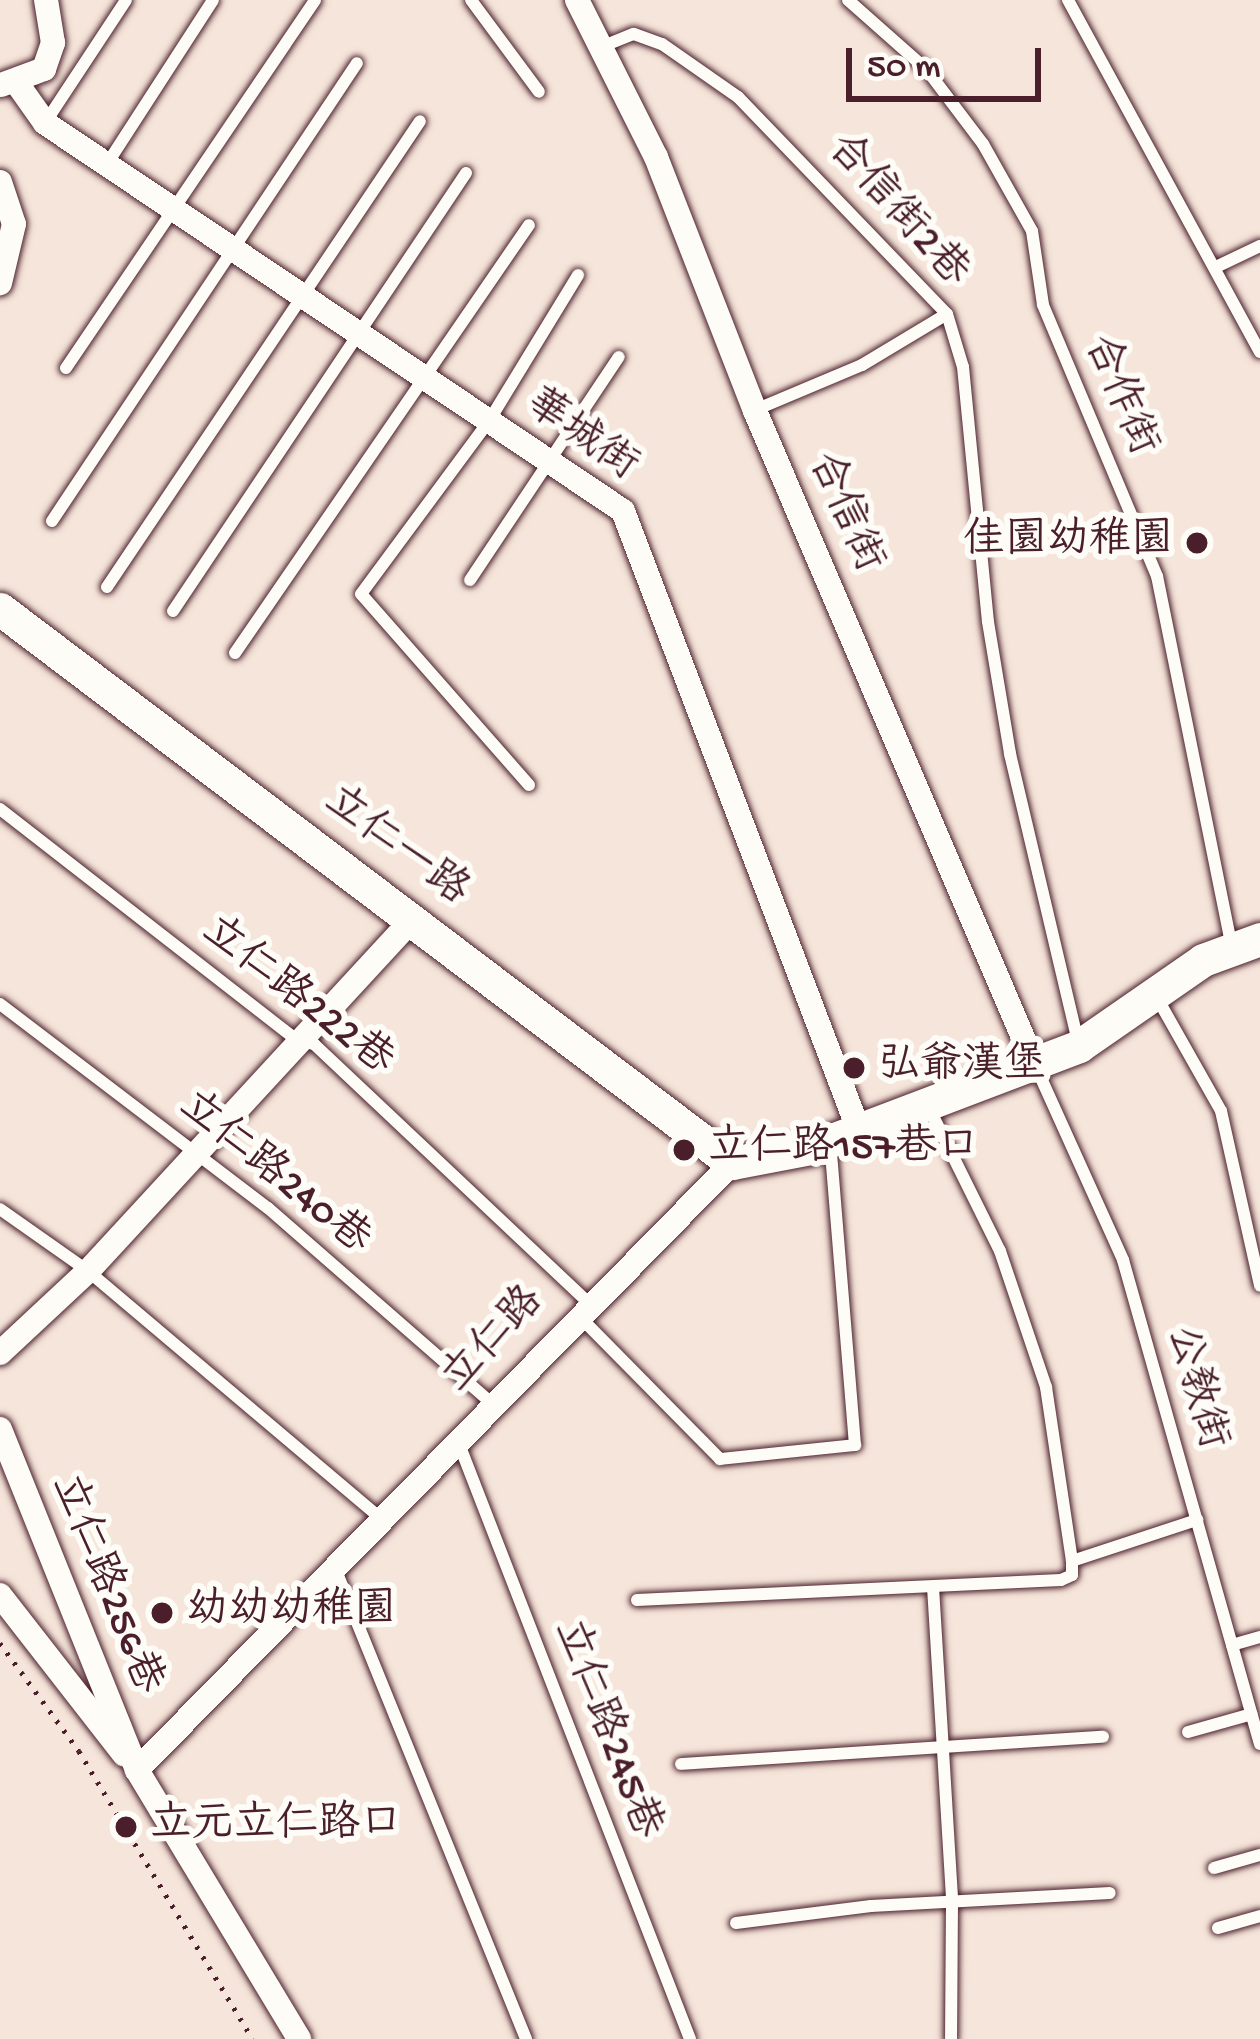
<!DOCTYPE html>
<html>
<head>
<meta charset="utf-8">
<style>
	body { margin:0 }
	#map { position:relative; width:1260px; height:2039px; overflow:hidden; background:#f6e5da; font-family:"Gochi Hand","LXGW WenKai TC",sans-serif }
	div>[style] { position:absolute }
	.path>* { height:4.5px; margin-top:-2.25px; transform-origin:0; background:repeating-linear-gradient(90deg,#4a1f2b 0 3px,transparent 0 12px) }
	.roads { filter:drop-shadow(0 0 3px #4a1f2b) drop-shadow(0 0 3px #4a1f2b) }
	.lane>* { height:12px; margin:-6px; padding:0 6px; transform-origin:6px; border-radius:6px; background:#fdfcf7 }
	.street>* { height:24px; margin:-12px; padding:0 12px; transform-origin:12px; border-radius:12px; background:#fdfcf7 }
	.secondary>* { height:33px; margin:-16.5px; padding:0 16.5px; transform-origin:16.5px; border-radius:16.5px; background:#fdfcf7 }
	.dots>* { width:33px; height:33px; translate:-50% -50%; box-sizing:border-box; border:6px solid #fdfcf7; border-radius:50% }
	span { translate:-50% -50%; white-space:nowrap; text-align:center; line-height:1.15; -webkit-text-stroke:12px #fdfcf7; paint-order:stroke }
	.street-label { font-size:42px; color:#4a1f2b }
	.poi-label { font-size:42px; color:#4a1f2b }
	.right { translate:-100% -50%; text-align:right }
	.left { translate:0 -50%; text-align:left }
	.scale { position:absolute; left:846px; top:48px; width:195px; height:54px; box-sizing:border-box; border:6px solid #4a1f2b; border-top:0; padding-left:15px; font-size:36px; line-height:42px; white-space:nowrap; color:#4a1f2b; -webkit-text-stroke:9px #fdfcf7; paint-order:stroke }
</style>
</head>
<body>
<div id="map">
	<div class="path">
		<div style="left:0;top:1643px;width:134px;rotate:53.8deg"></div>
		<div style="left:79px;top:1751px;width:336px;rotate:58.9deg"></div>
	</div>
	<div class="roads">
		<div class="lane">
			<div style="left:471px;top:0;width:114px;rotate:53.5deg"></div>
			<div style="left:848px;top:0;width:106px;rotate:41.5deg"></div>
			<div style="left:927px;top:70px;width:93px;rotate:52.9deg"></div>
			<div style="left:983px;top:144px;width:100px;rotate:60.6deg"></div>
			<div style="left:1032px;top:231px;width:75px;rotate:81.5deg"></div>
			<div style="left:1043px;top:305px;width:294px;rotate:67.2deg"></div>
			<div style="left:1157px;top:576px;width:375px;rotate:78.6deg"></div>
			<div style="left:1068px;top:0;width:401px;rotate:61.4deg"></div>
			<div style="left:601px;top:47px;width:35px;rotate:-22deg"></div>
			<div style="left:634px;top:34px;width:30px;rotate:20deg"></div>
			<div style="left:662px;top:44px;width:93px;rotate:34.9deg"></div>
			<div style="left:738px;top:97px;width:301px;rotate:46.1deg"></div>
			<div style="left:947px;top:314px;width:55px;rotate:73.2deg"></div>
			<div style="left:963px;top:367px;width:256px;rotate:84.4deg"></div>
			<div style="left:988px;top:622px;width:134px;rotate:80.5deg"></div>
			<div style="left:1010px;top:754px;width:299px;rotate:76.7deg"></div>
			<div style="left:45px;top:123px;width:147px;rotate:-56.6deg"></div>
			<div style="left:107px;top:164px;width:195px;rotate:-57.1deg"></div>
			<div style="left:1218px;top:266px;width:47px;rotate:-25.5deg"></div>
			<div style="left:66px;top:368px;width:444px;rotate:-55.9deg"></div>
			<div style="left:755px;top:410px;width:116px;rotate:-22.8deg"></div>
			<div style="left:862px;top:365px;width:99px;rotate:-31deg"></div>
			<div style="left:52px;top:521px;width:550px;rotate:-56.34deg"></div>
			<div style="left:470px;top:580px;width:268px;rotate:-56.3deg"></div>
			<div style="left:107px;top:587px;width:561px;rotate:-56.11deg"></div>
			<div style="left:173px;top:611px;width:527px;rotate:-56.22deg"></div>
			<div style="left:235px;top:653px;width:519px;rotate:-55.51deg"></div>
			<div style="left:529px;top:785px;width:254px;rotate:-131.3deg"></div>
			<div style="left:361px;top:594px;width:215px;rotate:-53.5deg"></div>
			<div style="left:489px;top:421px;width:171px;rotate:-58.6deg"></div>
			<div style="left:0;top:809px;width:374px;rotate:37.9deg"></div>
			<div style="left:295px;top:1039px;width:20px;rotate:15deg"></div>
			<div style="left:314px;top:1044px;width:381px;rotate:43.3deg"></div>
			<div style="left:1156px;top:996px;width:132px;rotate:60.5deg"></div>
			<div style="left:1221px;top:1111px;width:179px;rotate:77.4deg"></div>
			<div style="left:0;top:1004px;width:337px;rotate:37.3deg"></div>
			<div style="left:268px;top:1208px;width:303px;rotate:41.1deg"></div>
			<div style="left:1036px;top:1067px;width:212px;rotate:65.7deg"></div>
			<div style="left:1123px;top:1260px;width:503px;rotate:74.2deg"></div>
			<div style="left:928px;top:1106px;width:162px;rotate:63.6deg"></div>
			<div style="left:1000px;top:1251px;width:144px;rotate:71.3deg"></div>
			<div style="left:1046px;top:1387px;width:176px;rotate:81.5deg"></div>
			<div style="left:0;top:1209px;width:108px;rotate:35.2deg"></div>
			<div style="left:88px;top:1271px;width:386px;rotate:40.2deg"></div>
			<div style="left:579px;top:1316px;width:201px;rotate:45.4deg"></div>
			<div style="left:720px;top:1459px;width:136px;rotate:-5.9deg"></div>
			<div style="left:855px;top:1445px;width:303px;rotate:-94.7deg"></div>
			<div style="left:459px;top:1444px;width:638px;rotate:68.78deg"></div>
			<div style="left:337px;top:1573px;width:503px;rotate:67.92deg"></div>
			<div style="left:933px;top:1587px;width:316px;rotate:86.5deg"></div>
			<div style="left:952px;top:1902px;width:137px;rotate:90.4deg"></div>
			<div style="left:637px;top:1600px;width:424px;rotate:-2.7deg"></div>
			<div style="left:1061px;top:1580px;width:12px;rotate:-24deg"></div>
			<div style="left:1072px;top:1575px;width:14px;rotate:-90deg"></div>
			<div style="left:1072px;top:1561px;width:132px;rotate:-18.2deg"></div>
			<div style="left:1232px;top:1645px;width:29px;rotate:-16deg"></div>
			<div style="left:1188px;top:1732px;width:66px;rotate:-15.7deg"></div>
			<div style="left:681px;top:1764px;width:423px;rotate:-3.7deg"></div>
			<div style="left:1214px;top:1868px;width:48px;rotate:-15.8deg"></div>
			<div style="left:736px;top:1923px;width:136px;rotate:-7.2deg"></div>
			<div style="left:871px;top:1906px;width:239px;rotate:-3.1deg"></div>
			<div style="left:1218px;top:1928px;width:44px;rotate:-15.9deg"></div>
		</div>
		<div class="street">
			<div style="left:577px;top:0;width:176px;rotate:63.3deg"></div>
			<div style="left:656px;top:157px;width:273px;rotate:68.7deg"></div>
			<div style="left:755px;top:411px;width:707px;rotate:66.84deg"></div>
			<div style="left:16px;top:82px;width:50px;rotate:54.7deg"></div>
			<div style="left:45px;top:123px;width:696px;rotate:33.87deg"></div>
			<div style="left:623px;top:511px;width:663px;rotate:69.16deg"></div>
			<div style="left:1px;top:85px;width:46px;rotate:-20.4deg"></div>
			<div style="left:44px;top:69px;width:28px;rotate:-71deg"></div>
			<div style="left:53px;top:43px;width:44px;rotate:-99.2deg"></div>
			<div style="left:0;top:182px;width:44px;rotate:71.6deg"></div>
			<div style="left:14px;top:224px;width:61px;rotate:103.3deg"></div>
			<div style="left:0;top:1353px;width:120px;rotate:-43deg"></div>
			<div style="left:88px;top:1271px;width:481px;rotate:-47.3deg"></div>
			<div style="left:0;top:1429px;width:367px;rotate:68.1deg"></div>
			<div style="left:137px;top:1770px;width:314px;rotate:58.9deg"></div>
			<div style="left:0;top:1595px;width:202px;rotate:52.1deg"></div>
			<div style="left:137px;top:1770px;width:850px;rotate:-45.57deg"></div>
		</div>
		<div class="secondary">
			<div style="left:0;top:609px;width:918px;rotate:37.12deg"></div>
			<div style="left:732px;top:1163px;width:80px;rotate:-10.8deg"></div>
			<div style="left:811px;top:1148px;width:287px;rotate:-20.8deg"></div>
			<div style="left:1079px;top:1046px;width:151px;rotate:-34.7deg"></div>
			<div style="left:1203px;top:960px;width:61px;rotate:-20.2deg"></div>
		</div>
	</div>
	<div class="dots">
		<div style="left:1197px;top:543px;background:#4a1f2b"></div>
		<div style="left:854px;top:1068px;background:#4a1f2b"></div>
		<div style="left:684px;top:1150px;background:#4a1f2b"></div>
		<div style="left:162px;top:1613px;background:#4a1f2b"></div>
		<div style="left:126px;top:1827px;background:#4a1f2b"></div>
	</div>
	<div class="street-label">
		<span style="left:896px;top:212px;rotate:48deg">合信街2巷</span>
		<span style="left:1118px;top:396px;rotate:67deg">合作街</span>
		<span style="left:580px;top:437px;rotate:35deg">華城街</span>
		<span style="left:843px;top:513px;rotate:66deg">合信街</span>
		<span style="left:395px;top:848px;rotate:37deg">立仁一路</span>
		<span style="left:296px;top:998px;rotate:38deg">立仁路222巷</span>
		<span style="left:273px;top:1175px;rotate:39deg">立仁路240巷</span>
		<span style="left:495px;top:1341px;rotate:-47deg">立仁路</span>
		<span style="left:1194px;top:1388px;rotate:74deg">公教街</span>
		<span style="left:104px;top:1585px;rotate:68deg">立仁路256巷</span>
		<span style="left:605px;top:1730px;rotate:69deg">立仁路245巷</span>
	</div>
	<div class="poi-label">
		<span class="right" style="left:1173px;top:543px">佳園幼稚園</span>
		<span class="left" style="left:878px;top:1068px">弘爺漢堡</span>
		<span class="left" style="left:708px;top:1150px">立仁路157巷口</span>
		<span class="left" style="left:186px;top:1613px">幼幼幼稚園</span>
		<span class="left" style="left:150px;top:1827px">立元立仁路口</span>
	</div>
	<div class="scale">50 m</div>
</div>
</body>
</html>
